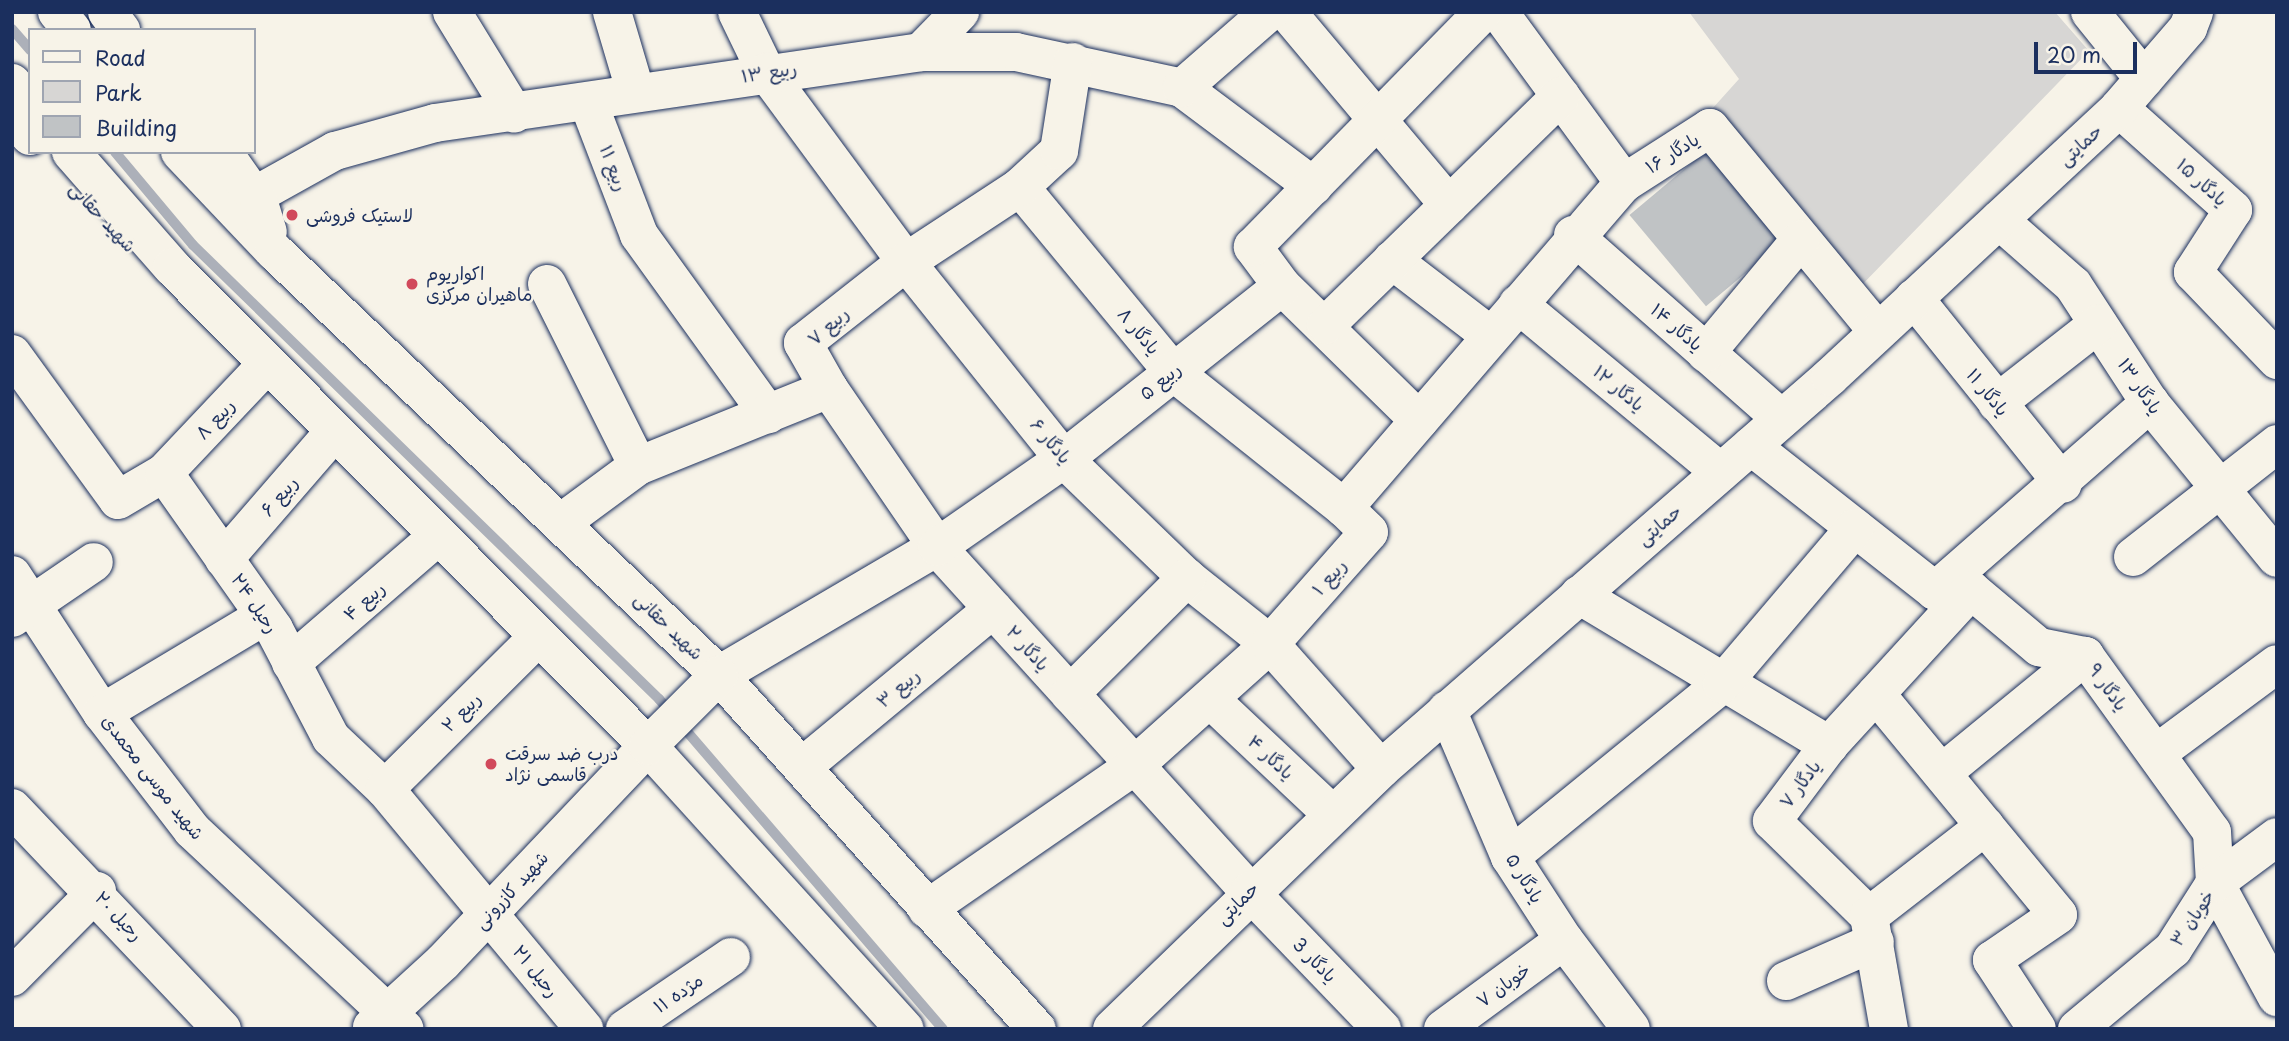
<!DOCTYPE html>
<html>
<head>
<meta charset="utf-8">
<style>
	body { margin:0 }
	#map { position:relative; width:2289px; height:1041px; overflow:hidden; background:#f7f3e8; font-family:"Playpen Sans","Playpen Sans Arabic",sans-serif }
	div>[style] { position:absolute }
	.green>* { inset:0; background:#d7d6d4 }
	.stream>* { height:10px; margin:-5px; padding:0 5px; transform-origin:5px; border-radius:5px; background:#acb0b9 }
	.building>* { inset:0; background:#c0c3c5; transform-origin:0 0 }
	.roads { filter:drop-shadow(0 0 2px #1b2f5e) drop-shadow(0 0 2px #1b2f5e) }
	.minor>* { height:38px; margin:-19px; padding:0 19px; transform-origin:19px; border-radius:19px; background:#f7f3e8 }
	.major>* { height:38px; margin:-19px; padding:0 19px; transform-origin:19px; border-radius:19px; background:#f7f3e8 }
	.dots>* { width:19px; height:19px; translate:-50% -50%; box-sizing:border-box; border:4px solid #f7f3e8; border-radius:50% }
	span { translate:-50% -50%; white-space:nowrap; text-align:center; line-height:1.15; -webkit-text-stroke:5px #f7f3e8; paint-order:stroke }
	.street-label { font-size:18px; color:#1b2f5e }
	.poi-label { font-size:18px; color:#1b2f5e }
	.left { translate:0 -50%; text-align:left }
	.frame { position:absolute; inset:0; border:14px solid #1b2f5e; pointer-events:none }
	.legend { position:absolute; left:28px; top:28px; width:228px; height:126px; box-sizing:border-box; background:#f7f3e8; border:2px solid #9fa5b1; margin:0; padding:9px 12px; list-style:none; font-size:21px; color:#1b2f5e }
	.legend li { display:flex; align-items:center; gap:14px; height:35px }
	.legend b { width:35px; border:2px solid #9fa5b1 }
	.scale { position:absolute; left:2034px; top:42px; width:103px; height:32px; box-sizing:border-box; border:4px solid #1b2f5e; border-top:0; padding-left:9px; font-size:21px; line-height:24px; white-space:nowrap; color:#1b2f5e; -webkit-text-stroke:5px #f7f3e8; paint-order:stroke }
</style>
</head>
<body>
<div id="map">
	<div class="green">
		<div style="clip-path:polygon(1689px 12px,2055px 12px,2089px 51px,1857px 290px,1712px 109px,1739px 79px)"></div>
	</div>
	<div class="stream">
		<div style="left:12px;top:29px;width:28px;rotate:49deg"></div>
		<div style="left:115px;top:152px;width:121px;rotate:50deg"></div>
		<div style="left:193px;top:245px;width:651px;rotate:44.25deg"></div>
		<div style="left:659px;top:699px;width:435px;rotate:49.3deg"></div>
	</div>
	<div class="building">
		<div style="left:1713px;top:145px;width:119px;height:109px;rotate:50deg"></div>
	</div>
	<div class="roads">
		<div class="minor">
			<div style="left:452px;top:12px;width:119px;rotate:58.5deg"></div>
			<div style="left:612px;top:12px;width:84px;rotate:73.5deg"></div>
			<div style="left:737px;top:12px;width:67px;rotate:64.2deg"></div>
			<div style="left:766px;top:72px;width:236px;rotate:53.6deg"></div>
			<div style="left:906px;top:262px;width:253px;rotate:51.3deg"></div>
			<div style="left:1064px;top:459px;width:171px;rotate:44.1deg"></div>
			<div style="left:1187px;top:578px;width:106px;rotate:38.5deg"></div>
			<div style="left:1270px;top:644px;width:167px;rotate:48.4deg"></div>
			<div style="left:1287px;top:12px;width:252px;rotate:50deg"></div>
			<div style="left:1499px;top:12px;width:212px;rotate:53.8deg"></div>
			<div style="left:1624px;top:183px;width:102px;rotate:-32.6deg"></div>
			<div style="left:1710px;top:128px;width:264px;rotate:50.5deg"></div>
			<div style="left:2090px;top:12px;width:86px;rotate:51.1deg"></div>
			<div style="left:921px;top:52px;width:56px;rotate:-45.7deg"></div>
			<div style="left:1182px;top:88px;width:164px;rotate:36.8deg"></div>
			<div style="left:588px;top:102px;width:142px;rotate:69deg"></div>
			<div style="left:639px;top:235px;width:221px;rotate:54.2deg"></div>
			<div style="left:2119px;top:108px;width:153px;rotate:41.8deg"></div>
			<div style="left:2233px;top:210px;width:74px;rotate:122.8deg"></div>
			<div style="left:2193px;top:272px;width:122px;rotate:46.3deg"></div>
			<div style="left:1020px;top:187px;width:239px;rotate:50.4deg"></div>
			<div style="left:1172px;top:371px;width:220px;rotate:38.5deg"></div>
			<div style="left:254px;top:196px;width:93px;rotate:-29.1deg"></div>
			<div style="left:335px;top:151px;width:104px;rotate:-15.6deg"></div>
			<div style="left:435px;top:123px;width:491px;rotate:-8.3deg"></div>
			<div style="left:921px;top:52px;width:95px"></div>
			<div style="left:1016px;top:52px;width:170px;rotate:12.2deg"></div>
			<div style="left:1182px;top:88px;width:116px;rotate:-41.1deg"></div>
			<div style="left:1999px;top:220px;width:98px;rotate:41.3deg"></div>
			<div style="left:2073px;top:285px;width:141px;rotate:56.9deg"></div>
			<div style="left:2150px;top:403px;width:200px;rotate:50.7deg"></div>
			<div style="left:1573px;top:235px;width:278px;rotate:41.4deg"></div>
			<div style="left:1392px;top:260px;width:125px;rotate:37.5deg"></div>
			<div style="left:547px;top:284px;width:203px;rotate:63.4deg"></div>
			<div style="left:1282px;top:286px;width:192px;rotate:44.4deg"></div>
			<div style="left:1914px;top:298px;width:238px;rotate:51.3deg"></div>
			<div style="left:1518px;top:304px;width:263px;rotate:39.7deg"></div>
			<div style="left:1326px;top:325px;width:328px;rotate:-44.3deg"></div>
			<div style="left:1706px;top:353px;width:148px;rotate:-50.2deg"></div>
			<div style="left:12px;top:354px;width:180px;rotate:54deg"></div>
			<div style="left:118px;top:500px;width:53px;rotate:-30.4deg"></div>
			<div style="left:164px;top:473px;width:191px;rotate:54.8deg"></div>
			<div style="left:274px;top:629px;width:123px;rotate:62.4deg"></div>
			<div style="left:331px;top:738px;width:74px;rotate:43.4deg"></div>
			<div style="left:385px;top:789px;width:312px;rotate:50.3deg"></div>
			<div style="left:829px;top:389px;width:191px;rotate:55.6deg"></div>
			<div style="left:937px;top:547px;width:464px;rotate:47.8deg"></div>
			<div style="left:1249px;top:891px;width:192px;rotate:46.1deg"></div>
			<div style="left:1997px;top:403px;width:128px;rotate:-38deg"></div>
			<div style="left:1751px;top:446px;width:234px;rotate:38.2deg"></div>
			<div style="left:1935px;top:591px;width:36px;rotate:-2deg"></div>
			<div style="left:1971px;top:590px;width:89px;rotate:40deg"></div>
			<div style="left:2039px;top:647px;width:47px;rotate:11.1deg"></div>
			<div style="left:2085px;top:656px;width:217px;rotate:54.2deg"></div>
			<div style="left:2212px;top:832px;width:51px;rotate:86.6deg"></div>
			<div style="left:2215px;top:883px;width:130px;rotate:61.5deg"></div>
			<div style="left:164px;top:473px;width:150px;rotate:-46.6deg"></div>
			<div style="left:562px;top:522px;width:94px;rotate:-36.4deg"></div>
			<div style="left:638px;top:466px;width:206px;rotate:-22deg"></div>
			<div style="left:829px;top:389px;width:53px;rotate:-119.5deg"></div>
			<div style="left:803px;top:343px;width:131px;rotate:-38.2deg"></div>
			<div style="left:906px;top:262px;width:136px;rotate:-33.3deg"></div>
			<div style="left:1020px;top:187px;width:53px;rotate:-42.7deg"></div>
			<div style="left:1059px;top:151px;width:90px;rotate:-81.1deg"></div>
			<div style="left:2133px;top:557px;width:183px;rotate:-38.1deg"></div>
			<div style="left:224px;top:559px;width:168px;rotate:-49.1deg"></div>
			<div style="left:12px;top:575px;width:165px;rotate:56.9deg"></div>
			<div style="left:102px;top:713px;width:148px;rotate:52.4deg"></div>
			<div style="left:192px;top:830px;width:291px;rotate:43.1deg"></div>
			<div style="left:1935px;top:591px;width:286px;rotate:-41.2deg"></div>
			<div style="left:1579px;top:595px;width:292px;rotate:31deg"></div>
			<div style="left:1829px;top:745px;width:95px;rotate:126.9deg"></div>
			<div style="left:1772px;top:821px;width:136px;rotate:44.4deg"></div>
			<div style="left:1869px;top:916px;width:115px;rotate:80deg"></div>
			<div style="left:12px;top:618px;width:99px;rotate:-34.3deg"></div>
			<div style="left:291px;top:663px;width:191px;rotate:-40.8deg"></div>
			<div style="left:719px;top:675px;width:253px;rotate:-30.4deg"></div>
			<div style="left:937px;top:547px;width:155px;rotate:-34.7deg"></div>
			<div style="left:1064px;top:459px;width:278px;rotate:-38.4deg"></div>
			<div style="left:1282px;top:286px;width:49px;rotate:-126.6deg"></div>
			<div style="left:1253px;top:247px;width:329px;rotate:-45.6deg"></div>
			<div style="left:1070px;top:694px;width:165px;rotate:-44.8deg"></div>
			<div style="left:1876px;top:694px;width:286px;rotate:50.5deg"></div>
			<div style="left:2058px;top:915px;width:80px;rotate:145.7deg"></div>
			<div style="left:1992px;top:960px;width:82px;rotate:56.9deg"></div>
			<div style="left:1211px;top:700px;width:166px;rotate:43.3deg"></div>
			<div style="left:1447px;top:710px;width:160px;rotate:66.8deg"></div>
			<div style="left:1510px;top:857px;width:99px;rotate:57deg"></div>
			<div style="left:1564px;top:940px;width:111px;rotate:53deg"></div>
			<div style="left:102px;top:713px;width:189px;rotate:-30.9deg"></div>
			<div style="left:1829px;top:745px;width:210px;rotate:-47.5deg"></div>
			<div style="left:2157px;top:753px;width:149px;rotate:-36.6deg"></div>
			<div style="left:802px;top:767px;width:248px;rotate:-39.6deg"></div>
			<div style="left:1942px;top:773px;width:185px;rotate:-39.3deg"></div>
			<div style="left:385px;top:789px;width:216px;rotate:-44.8deg"></div>
			<div style="left:12px;top:808px;width:305px;rotate:46.5deg"></div>
			<div style="left:1510px;top:857px;width:274px;rotate:-39.2deg"></div>
			<div style="left:1722px;top:684px;width:205px;rotate:-49.6deg"></div>
			<div style="left:927px;top:909px;width:252px;rotate:-34.6deg"></div>
			<div style="left:1134px;top:766px;width:183px;rotate:-41.9deg"></div>
			<div style="left:1270px;top:644px;width:149px;rotate:-48.5deg"></div>
			<div style="left:1369px;top:532px;width:35px;rotate:-136deg"></div>
			<div style="left:1344px;top:508px;width:429px;rotate:-49.3deg"></div>
			<div style="left:1869px;top:916px;width:147px;rotate:-37.8deg"></div>
			<div style="left:12px;top:977px;width:121px;rotate:-45.3deg"></div>
			<div style="left:1786px;top:981px;width:97px;rotate:-23.7deg"></div>
			<div style="left:372px;top:1027px;width:96px;rotate:-42.5deg"></div>
			<div style="left:443px;top:962px;width:298px;rotate:-46.5deg"></div>
			<div style="left:625px;top:1029px;width:128px;rotate:-34.2deg"></div>
			<div style="left:1112px;top:1029px;width:374px;rotate:-44deg"></div>
			<div style="left:1381px;top:769px;width:596px;rotate:-41.12deg"></div>
			<div style="left:1830px;top:377px;width:395px;rotate:-42.9deg"></div>
			<div style="left:2119px;top:108px;width:106px;rotate:-49.2deg"></div>
			<div style="left:2188px;top:28px;width:17px;rotate:-69deg"></div>
			<div style="left:1443px;top:1029px;width:150px;rotate:-36.3deg"></div>
			<div style="left:2077px;top:1029px;width:125px;rotate:-39.8deg"></div>
			<div style="left:2173px;top:949px;width:78px;rotate:-57.5deg"></div>
			<div style="left:2215px;top:883px;width:77px;rotate:-36.6deg"></div>
		</div>
		<div class="major">
			<div style="left:57px;top:12px;width:23px;rotate:50deg"></div>
			<div style="left:107px;top:12px;width:23px;rotate:52deg"></div>
			<div style="left:12px;top:83px;width:28px;rotate:49deg"></div>
			<div style="left:12px;top:116px;width:27px;rotate:48deg"></div>
			<div style="left:71px;top:152px;width:153px;rotate:48.7deg"></div>
			<div style="left:172px;top:267px;width:675px;rotate:45.18deg"></div>
			<div style="left:648px;top:746px;width:382px;rotate:47.8deg"></div>
			<div style="left:180px;top:152px;width:137px;rotate:46.5deg"></div>
			<div style="left:274px;top:251px;width:615px;rotate:43.62deg"></div>
			<div style="left:719px;top:675px;width:476px;rotate:48.1deg"></div>
			<div style="left:223px;top:152px;width:62px;rotate:54.8deg"></div>
			<div style="left:259px;top:203px;width:30px;rotate:73deg"></div>
			<div style="left:648px;top:746px;width:100px;rotate:-45deg"></div>
		</div>
	</div>
	<div class="dots">
		<div style="left:292px;top:215px;background:#d1495b"></div>
		<div style="left:412px;top:284px;background:#d1495b"></div>
		<div style="left:491px;top:764px;background:#d1495b"></div>
	</div>
	<div class="street-label">
		<span style="left:769px;top:72px;rotate:-9deg">ربیع ۱۳</span>
		<span style="left:2080px;top:145px;rotate:-43deg">حمایتی</span>
		<span style="left:1672px;top:153px;rotate:-32deg">یادگار ۱۶</span>
		<span style="left:614px;top:168px;rotate:69deg">ربیع ۱۱</span>
		<span style="left:2202px;top:182px;rotate:42deg">یادگار ۱۵</span>
		<span style="left:103px;top:217px;rotate:47deg">شهید حقانی</span>
		<span style="left:828px;top:326px;rotate:-42deg">ربیع ۷</span>
		<span style="left:1677px;top:327px;rotate:41deg">یادگار ۱۴</span>
		<span style="left:1139px;top:331px;rotate:50deg">یادگار ۸</span>
		<span style="left:1160px;top:381px;rotate:-39deg">ربیع ۵</span>
		<span style="left:2140px;top:386px;rotate:56deg">یادگار ۱۳</span>
		<span style="left:1619px;top:388px;rotate:40deg">یادگار ۱۲</span>
		<span style="left:1988px;top:392px;rotate:51deg">یادگار ۱۱</span>
		<span style="left:215px;top:419px;rotate:-47deg">ربیع ۸</span>
		<span style="left:1051px;top:441px;rotate:50deg">یادگار ۶</span>
		<span style="left:279px;top:496px;rotate:-49deg">ربیع ۶</span>
		<span style="left:1659px;top:525px;rotate:-41deg">حمایتی</span>
		<span style="left:1329px;top:577px;rotate:-49deg">ربیع ۱</span>
		<span style="left:364px;top:601px;rotate:-41deg">ربیع ۴</span>
		<span style="left:255px;top:603px;rotate:56deg">رحیل ۲۴</span>
		<span style="left:669px;top:626px;rotate:44deg">شهید حقانی</span>
		<span style="left:1028px;top:648px;rotate:48deg">یادگار ۲</span>
		<span style="left:2108px;top:687px;rotate:54deg">یادگار ۹</span>
		<span style="left:898px;top:688px;rotate:-40deg">ربیع ۳</span>
		<span style="left:461px;top:712px;rotate:-45deg">ربیع ۲</span>
		<span style="left:1271px;top:757px;rotate:43deg">یادگار ۴</span>
		<span style="left:153px;top:777px;rotate:52deg">شهید موسی محمدی</span>
		<span style="left:1800px;top:784px;rotate:-53deg">یادگار ۷</span>
		<span style="left:1525px;top:878px;rotate:59deg">یادگار ۵</span>
		<span style="left:511px;top:890px;rotate:-47deg">شهید کازرونی</span>
		<span style="left:1237px;top:903px;rotate:-45deg">حمایتی</span>
		<span style="left:119px;top:916px;rotate:47deg">رحیل ۲۰</span>
		<span style="left:2192px;top:918px;rotate:-56deg">خوبان ۳</span>
		<span style="left:1315px;top:960px;rotate:46deg">یادگار 3</span>
		<span style="left:536px;top:971px;rotate:51deg">رحیل ۲۱</span>
		<span style="left:1503px;top:985px;rotate:-36deg">خوبان ۷</span>
		<span style="left:678px;top:993px;rotate:-34deg">مژده ۱۱</span>
	</div>
	<div class="poi-label">
		<span class="left" style="left:306px;top:215px">لاستیک فروشی</span>
		<span class="left" style="left:426px;top:284px">اکواریوم<br>ماهیران مرکزی</span>
		<span class="left" style="left:505px;top:764px">درب ضد سرقت<br>قاسمی نژاد</span>
	</div>
	<div class="frame"></div>
	<ul class="legend">
	<li><b style="height:9px;background:#f7f3e8"></b>Road</li>
	<li><b style="height:19px;background:#d7d6d4"></b>Park</li>
	<li><b style="height:19px;background:#c0c3c5"></b>Building</li>
	</ul>
	<div class="scale">20 m</div>
</div>
</body>
</html>
